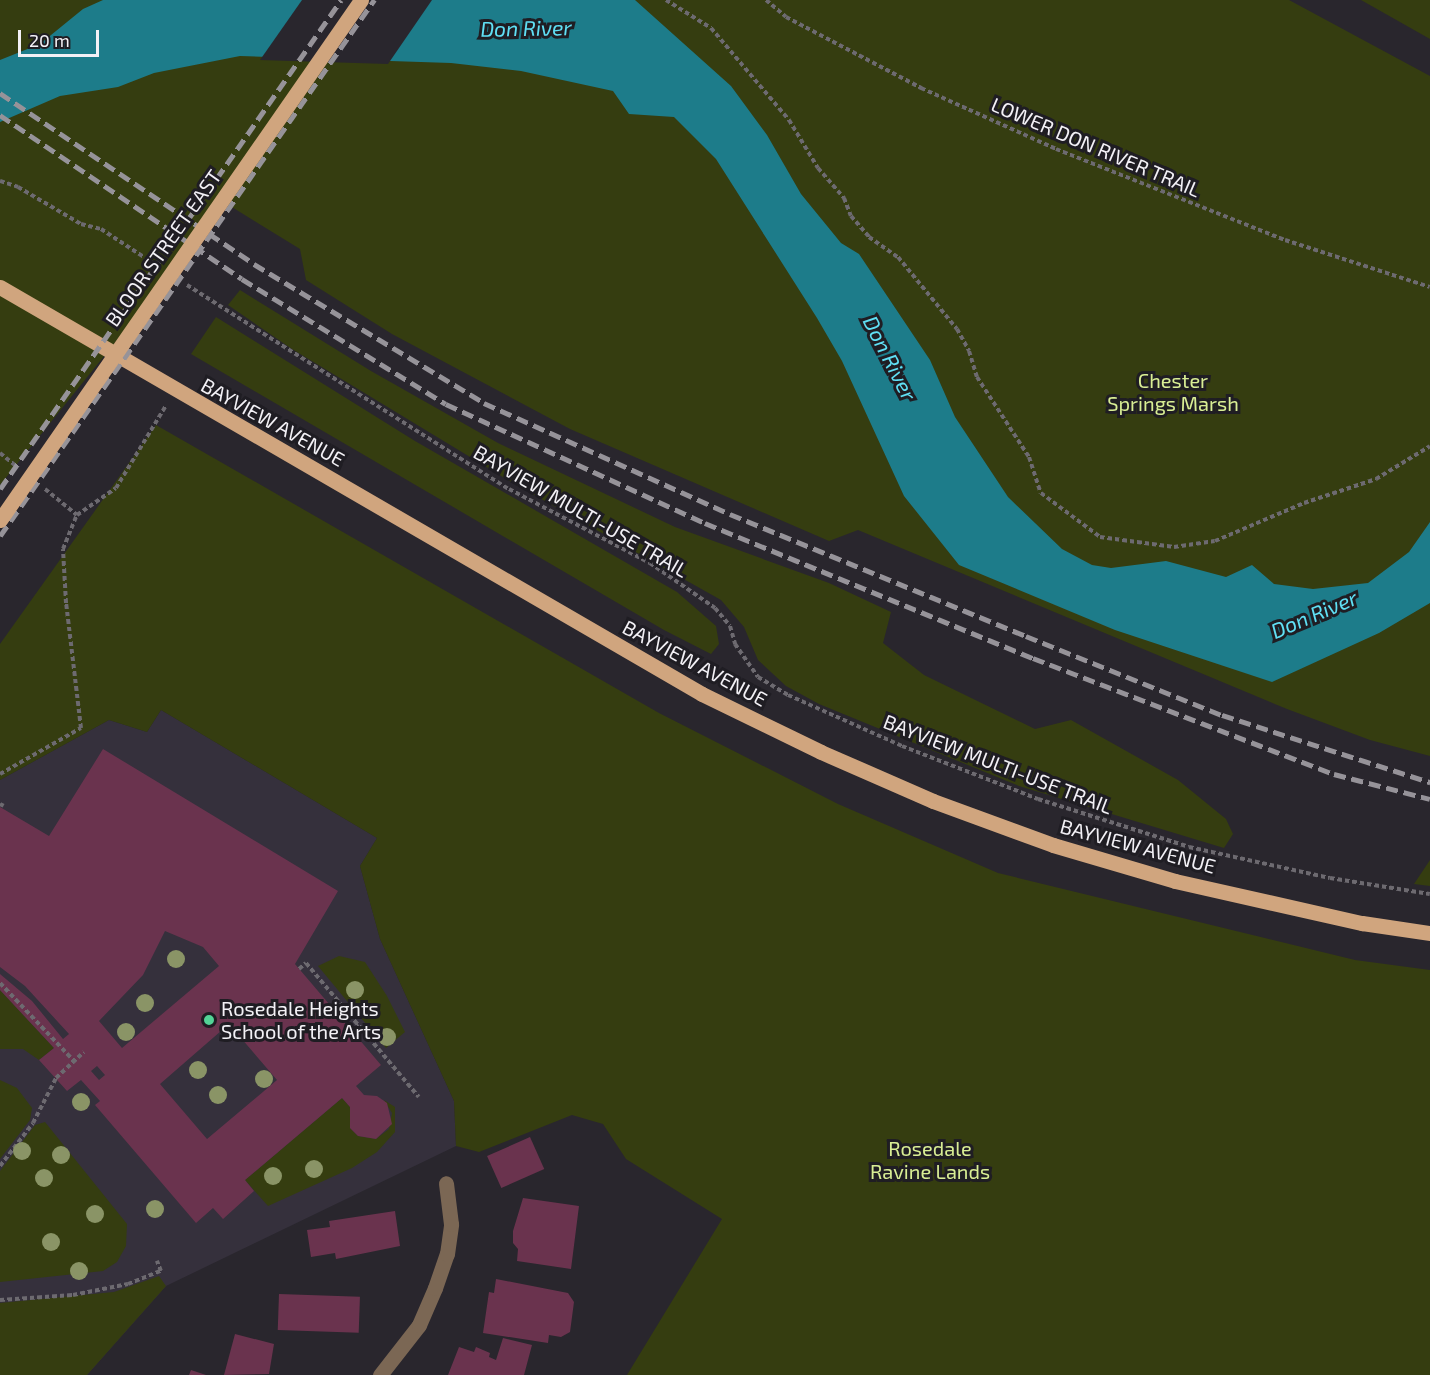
<!DOCTYPE html>
<html>
<head>
<meta charset="utf-8">
<style>
	body { margin:0 }
	#map { position:relative; width:1430px; height:1375px; overflow:hidden; background:#29262d; font-family:"Exo 2",sans-serif }
	div>[style] { position:absolute }
	.built>* { inset:0; background:#35303c }
	.green>* { inset:0; background:#353d10 }
	.water>* { inset:0; background:#1d7c8a }
	.pier>* { inset:0; background:#29262d }
	.building>* { inset:0; background:#6a334e; transform-origin:0 0 }
	.path>* { height:4px; margin-top:-2px; transform-origin:0; background:repeating-linear-gradient(90deg,#6d6a70 0 4.5px,transparent 0 7.5px) }
	.minor>* { height:15px; margin:-7.5px; padding:0 7.5px; transform-origin:7.5px; border-radius:7.5px; background:#7b6754 }
	.major>* { height:15px; margin:-7.5px; padding:0 7.5px; transform-origin:7.5px; border-radius:7.5px; background:#d0a57e }
	.rail>* { height:4.5px; margin-top:-2.25px; transform-origin:0; background:repeating-linear-gradient(90deg,#969399 0 12px,transparent 0 18px) }
	.major-bridge>* { height:15px; margin:-7.5px; padding:0 7.5px; transform-origin:7.5px; border-radius:7.5px; background:#d0a57e }
	.trees>* { width:18px; height:18px; margin:-9px; border-radius:50%; background:#8a9466 }
	.dots>* { width:16px; height:16px; translate:-50% -50%; box-sizing:border-box; border:3px solid #1f1d23; border-radius:50% }
	span { translate:-50% -50%; white-space:nowrap; text-align:center; line-height:1.15; -webkit-text-stroke:6px #1f1d23; paint-order:stroke }
	.street-label { font-size:20px; color:#f3f1f6 }
	.park-label { font-size:20px; color:#d9ee94 }
	.poi-label { font-size:20px; color:#f3f1f6 }
	.left { translate:0 -50%; text-align:left }
	.water-label { font-size:21px; color:#60e0f5; font-style:italic }
	.scale { position:absolute; left:18px; top:30px; width:81px; height:27px; box-sizing:border-box; border:3px solid #f3f1f6; border-top:0; padding-left:8px; font-size:18px; line-height:21px; white-space:nowrap; color:#f3f1f6; -webkit-text-stroke:4px #1f1d23; paint-order:stroke }
</style>
</head>
<body>
<div id="map">
	<div class="built">
		<div style="clip-path:polygon(161px 710px,377px 838px,360px 866px,380px 939px,454px 1101px,456px 1146px,166px 1286px,87px 1375px,0 1375px,0 780px,109px 720px,147px 732px)"></div>
	</div>
	<div class="green">
		<div style="clip-path:polygon(0 0,1289px 0,1430px 76px,1430px 756px,1370px 740px,1287px 709px,858px 530px,829px 541px,570px 429px,392px 334px,306px 280px,300px 249px,227px 204px,0 485px)"></div>
		<div style="clip-path:polygon(1361px 0,1430px 0,1430px 39px)"></div>
		<div style="clip-path:polygon(240px 290px,371px 371px,498px 443px,675px 527px,829px 583px,891px 612px,883px 643px,924px 675px,1035px 729px,1071px 720px,1178px 780px,1226px 819px,1233px 834px,1224px 848px,1019px 786px,819px 704px,786px 686px,758px 660px,744px 627px,721px 600px,513px 483px,292px 349px,228px 305px)"></div>
		<div style="clip-path:polygon(216px 317px,415px 441px,677px 592px,716px 626px,719px 644px,711px 654px,664px 630px,191px 354px)"></div>
		<div style="clip-path:polygon(156px 425px,659px 713px,838px 804px,998px 873px,1355px 960px,1430px 970px,1430px 1375px,627px 1375px,722px 1219px,626px 1159px,603px 1124px,572px 1115px,479px 1152px,456px 1146px,454px 1101px,380px 939px,360px 866px,377px 838px,161px 710px,147px 732px,109px 720px,0 780px,0 644px)"></div>
		<div style="clip-path:polygon(1430px 860px,1430px 886px,1414px 884px)"></div>
		<div style="clip-path:polygon(339px 956px,365px 962px,387px 996px,405px 1032px,386px 1048px,318px 966px)"></div>
		<div style="clip-path:polygon(0 990px,54px 1048px,39px 1060px,23px 1049px,0 1049px)"></div>
		<div style="clip-path:polygon(0 1080px,17px 1088px,32px 1108px,30px 1120px,0 1159px)"></div>
		<div style="clip-path:polygon(342px 1098px,350px 1107px,350px 1128px,358px 1136px,376px 1139px,389px 1129px,392px 1113px,384px 1100px,395px 1107px,395px 1132px,377px 1152px,352px 1168px,268px 1206px,245px 1180px)"></div>
		<div style="clip-path:polygon(45px 1122px,127px 1224px,126px 1246px,117px 1262px,103px 1271px,0 1282px,0 1171px,35px 1125px)"></div>
		<div style="clip-path:polygon(159px 1276px,166px 1286px,87px 1375px,0 1375px,0 1303px,114px 1292px)"></div>
	</div>
	<div class="water">
		<div style="clip-path:polygon(103px 0,635px 0,731px 86px,767px 135px,801px 194px,841px 243px,859px 254px,930px 360px,955px 417px,1008px 497px,1062px 549px,1092px 565px,1111px 568px,1166px 561px,1226px 577px,1252px 565px,1274px 584px,1313px 589px,1368px 583px,1409px 552px,1430px 522px,1430px 603px,1379px 633px,1272px 682px,1115px 630px,959px 565px,904px 496px,842px 361px,817px 318px,716px 159px,674px 117px,629px 114px,613px 91px,521px 71px,451px 63px,240px 56px,154px 73px,118px 87px,60px 96px,0 122px,0 60px,40px 44px,83px 9px)"></div>
	</div>
	<div class="pier">
		<div style="clip-path:polygon(302px 0,432px 0,388px 64px,260px 60px)"></div>
	</div>
	<div class="building">
		<div style="clip-path:polygon(evenodd,103px 749px,338px 891px,295px 964px,381px 1065px,356px 1086px,364px 1095px,377px 1096px,387px 1103px,392px 1124px,376px 1139px,358px 1136px,350px 1128px,350px 1107px,342px 1098px,245px 1180px,254px 1191px,223px 1219px,213px 1208px,196px 1223px,95px 1105px,100px 1101px,81px 1080px,67px 1091px,39px 1060px,54px 1048px,0 990px,0 974px,32px 1001px,63px 1039px,69px 1034px,25px 986px,0 967px,0 807px,49px 836px,103px 749px,165px 931px,203px 947px,219px 966px,122px 1048px,99px 1021px,143px 975px,165px 931px,103px 749px,229px 1024px,277px 1080px,207px 1139px,160px 1084px,229px 1024px,103px 749px,97px 1066px,105px 1075px,99px 1080px,91px 1071px,97px 1066px)"></div>
		<div style="left:530px;top:1137px;width:35px;height:47px;rotate:66deg"></div>
		<div style="clip-path:polygon(523px 1198px,579px 1206px,571px 1269px,517px 1261px,518px 1249px,513px 1243px,513px 1231px)"></div>
		<div style="clip-path:polygon(395px 1211px,400px 1246px,336px 1259px,335px 1253px,311px 1257px,307px 1230px,330px 1227px,329px 1221px)"></div>
		<div style="clip-path:polygon(496px 1279px,568px 1293px,574px 1302px,570px 1332px,561px 1337px,549px 1335px,548px 1343px,483px 1333px,489px 1292px,494px 1293px)"></div>
		<div style="left:279px;top:1294px;width:81px;height:36px;rotate:2deg"></div>
		<div style="clip-path:polygon(235px 1334px,274px 1344px,269px 1374px,224px 1375px)"></div>
		<div style="clip-path:polygon(503px 1338px,532px 1345px,524px 1375px,448px 1375px,459px 1347px,474px 1352px,476px 1347px,490px 1353px,489px 1357px,496px 1360px)"></div>
		<div style="clip-path:polygon(191px 1370px,206px 1375px,189px 1375px)"></div>
	</div>
	<div class="path">
		<div style="left:666px;top:0;width:53px;rotate:31.9deg"></div>
		<div style="left:711px;top:28px;width:121px;rotate:49.7deg"></div>
		<div style="left:789px;top:120px;width:56px;rotate:58.9deg"></div>
		<div style="left:818px;top:168px;width:40px;rotate:49deg"></div>
		<div style="left:844px;top:198px;width:19px;rotate:69deg"></div>
		<div style="left:851px;top:216px;width:28px;rotate:49deg"></div>
		<div style="left:869px;top:237px;width:35px;rotate:35deg"></div>
		<div style="left:898px;top:257px;width:93px;rotate:50.7deg"></div>
		<div style="left:957px;top:329px;width:25px;rotate:61deg"></div>
		<div style="left:969px;top:351px;width:27px;rotate:73deg"></div>
		<div style="left:977px;top:377px;width:95px;rotate:57deg"></div>
		<div style="left:1029px;top:457px;width:38px;rotate:72deg"></div>
		<div style="left:1041px;top:493px;width:74px;rotate:36.7deg"></div>
		<div style="left:1100px;top:537px;width:75px;rotate:7.7deg"></div>
		<div style="left:1174px;top:547px;width:41px;rotate:-8.3deg"></div>
		<div style="left:1215px;top:541px;width:97px;rotate:-23.1deg"></div>
		<div style="left:1304px;top:503px;width:76px;rotate:-18.4deg"></div>
		<div style="left:1376px;top:479px;width:63px;rotate:-31.4deg"></div>
		<div style="left:766px;top:0;width:26px;rotate:40deg"></div>
		<div style="left:786px;top:17px;width:153px;rotate:27.7deg"></div>
		<div style="left:921px;top:88px;width:148px;rotate:24.3deg"></div>
		<div style="left:1056px;top:149px;width:246px;rotate:21.7deg"></div>
		<div style="left:1285px;top:240px;width:152px;rotate:18deg"></div>
		<div style="left:0;top:181px;width:19px;rotate:18deg"></div>
		<div style="left:18px;top:187px;width:73px;rotate:30.4deg"></div>
		<div style="left:81px;top:224px;width:21px;rotate:14deg"></div>
		<div style="left:101px;top:229px;width:62px;rotate:33.2deg"></div>
		<div style="left:187px;top:285px;width:381px;rotate:32.4deg"></div>
		<div style="left:509px;top:489px;width:159px;rotate:27.7deg"></div>
		<div style="left:650px;top:563px;width:79px;rotate:34.7deg"></div>
		<div style="left:715px;top:608px;width:23px;rotate:50deg"></div>
		<div style="left:730px;top:626px;width:19px;rotate:74deg"></div>
		<div style="left:735px;top:644px;width:40px;rotate:55.1deg"></div>
		<div style="left:758px;top:677px;width:35px;rotate:31deg"></div>
		<div style="left:788px;top:695px;width:125px;rotate:24.1deg"></div>
		<div style="left:902px;top:746px;width:146px;rotate:21.3deg"></div>
		<div style="left:1038px;top:799px;width:158px;rotate:17.6deg"></div>
		<div style="left:1189px;top:847px;width:144px;rotate:12.4deg"></div>
		<div style="left:1330px;top:878px;width:101px;rotate:9.1deg"></div>
		<div style="left:0;top:453px;width:19px;rotate:39deg"></div>
		<div style="left:45px;top:489px;width:41px;rotate:39.1deg"></div>
		<div style="left:0;top:774px;width:93px;rotate:-29.6deg"></div>
		<div style="left:81px;top:728px;width:126px;rotate:-96.8deg"></div>
		<div style="left:66px;top:603px;width:54px;rotate:-93.2deg"></div>
		<div style="left:63px;top:549px;width:37px;rotate:-68deg"></div>
		<div style="left:77px;top:515px;width:47px;rotate:-34.7deg"></div>
		<div style="left:116px;top:488px;width:95px;rotate:-58.8deg"></div>
		<div style="left:0;top:804px;width:4px;rotate:27deg"></div>
		<div style="left:299px;top:969px;width:9px;rotate:-41deg"></div>
		<div style="left:306px;top:963px;width:175px;rotate:49.9deg"></div>
		<div style="left:0;top:983px;width:108px;rotate:46.5deg"></div>
		<div style="left:351px;top:1030px;width:9px;rotate:-41deg"></div>
		<div style="left:0;top:1166px;width:54px;rotate:-52.5deg"></div>
		<div style="left:33px;top:1123px;width:51px;rotate:-62.9deg"></div>
		<div style="left:56px;top:1078px;width:38px;rotate:-43deg"></div>
		<div style="left:0;top:1300px;width:73px;rotate:-3.9deg"></div>
		<div style="left:73px;top:1295px;width:56px;rotate:-11.3deg"></div>
		<div style="left:128px;top:1284px;width:35px;rotate:-22deg"></div>
		<div style="left:161px;top:1271px;width:11px;rotate:-112deg"></div>
	</div>
	<div class="minor">
		<div style="left:380px;top:1375px;width:63px;rotate:-52deg"></div>
		<div style="left:419px;top:1325px;width:40px;rotate:-66.6deg"></div>
		<div style="left:435px;top:1288px;width:36px;rotate:-71deg"></div>
		<div style="left:447px;top:1254px;width:30px;rotate:-82deg"></div>
		<div style="left:451px;top:1224px;width:41px;rotate:-97deg"></div>
	</div>
	<div class="major">
		<div style="left:0;top:287px;width:811px;rotate:30.1deg"></div>
		<div style="left:702px;top:694px;width:132px;rotate:26deg"></div>
		<div style="left:821px;top:752px;width:122px;rotate:23.6deg"></div>
		<div style="left:933px;top:801px;width:128px;rotate:20.1deg"></div>
		<div style="left:1053px;top:845px;width:127px;rotate:16.4deg"></div>
		<div style="left:1175px;top:881px;width:192px;rotate:12.7deg"></div>
		<div style="left:1362px;top:923px;width:69px;rotate:8.4deg"></div>
	</div>
	<div class="rail">
		<div style="left:0;top:93px;width:306px;rotate:33.9deg"></div>
		<div style="left:254px;top:264px;width:269px;rotate:31.1deg"></div>
		<div style="left:484px;top:403px;width:270px;rotate:24.3deg"></div>
		<div style="left:730px;top:514px;width:320px;rotate:22.4deg"></div>
		<div style="left:1026px;top:636px;width:211px;rotate:22deg"></div>
		<div style="left:1222px;top:715px;width:219px;rotate:17.9deg"></div>
		<div style="left:0;top:115px;width:292px;rotate:34.1deg"></div>
		<div style="left:242px;top:279px;width:239px;rotate:31.5deg"></div>
		<div style="left:446px;top:404px;width:285px;rotate:24.7deg"></div>
		<div style="left:705px;top:523px;width:355px;rotate:22.4deg"></div>
		<div style="left:1033px;top:658px;width:323px;rotate:21.1deg"></div>
		<div style="left:1334px;top:774px;width:99px;rotate:14.6deg"></div>
		<div style="left:0;top:489px;width:596px;rotate:-55.11deg"></div>
		<div style="left:0;top:536px;width:654px;rotate:-55.09deg"></div>
	</div>
	<div class="major-bridge">
		<div style="left:0;top:520px;width:633px;rotate:-55.23deg"></div>
	</div>
	<div class="trees">
		<div style="left:176px;top:959px"></div>
		<div style="left:355px;top:990px"></div>
		<div style="left:145px;top:1003px"></div>
		<div style="left:126px;top:1032px"></div>
		<div style="left:387px;top:1037px"></div>
		<div style="left:198px;top:1070px"></div>
		<div style="left:264px;top:1079px"></div>
		<div style="left:218px;top:1095px"></div>
		<div style="left:81px;top:1102px"></div>
		<div style="left:22px;top:1151px"></div>
		<div style="left:61px;top:1155px"></div>
		<div style="left:314px;top:1169px"></div>
		<div style="left:273px;top:1176px"></div>
		<div style="left:44px;top:1178px"></div>
		<div style="left:155px;top:1209px"></div>
		<div style="left:95px;top:1214px"></div>
		<div style="left:51px;top:1242px"></div>
		<div style="left:79px;top:1271px"></div>
	</div>
	<div class="dots">
		<div style="left:209px;top:1020px;background:#53d396"></div>
	</div>
	<div class="street-label">
		<span style="left:1096px;top:147px;rotate:23deg">LOWER DON RIVER TRAIL</span>
		<span style="left:163px;top:248px;rotate:-55deg">BLOOR STREET EAST</span>
		<span style="left:273px;top:422px;rotate:29deg">BAYVIEW AVENUE</span>
		<span style="left:581px;top:511px;rotate:30deg">BAYVIEW MULTI-USE TRAIL</span>
		<span style="left:695px;top:663px;rotate:28deg">BAYVIEW AVENUE</span>
		<span style="left:998px;top:764px;rotate:21deg">BAYVIEW MULTI-USE TRAIL</span>
		<span style="left:1138px;top:846px;rotate:15deg">BAYVIEW AVENUE</span>
	</div>
	<div class="park-label">
		<span style="left:1173px;top:392px">Chester<br>Springs Marsh</span>
		<span style="left:930px;top:1160px">Rosedale<br>Ravine Lands</span>
	</div>
	<div class="poi-label">
		<span class="left" style="left:221px;top:1020px">Rosedale Heights<br>School of the Arts</span>
	</div>
	<div class="water-label">
		<span style="left:526px;top:28px;rotate:-1deg">Don River</span>
		<span style="left:890px;top:358px;rotate:63deg">Don River</span>
		<span style="left:1314px;top:614px;rotate:-23deg">Don River</span>
	</div>
	<div class="scale">20 m</div>
</div>
</body>
</html>
